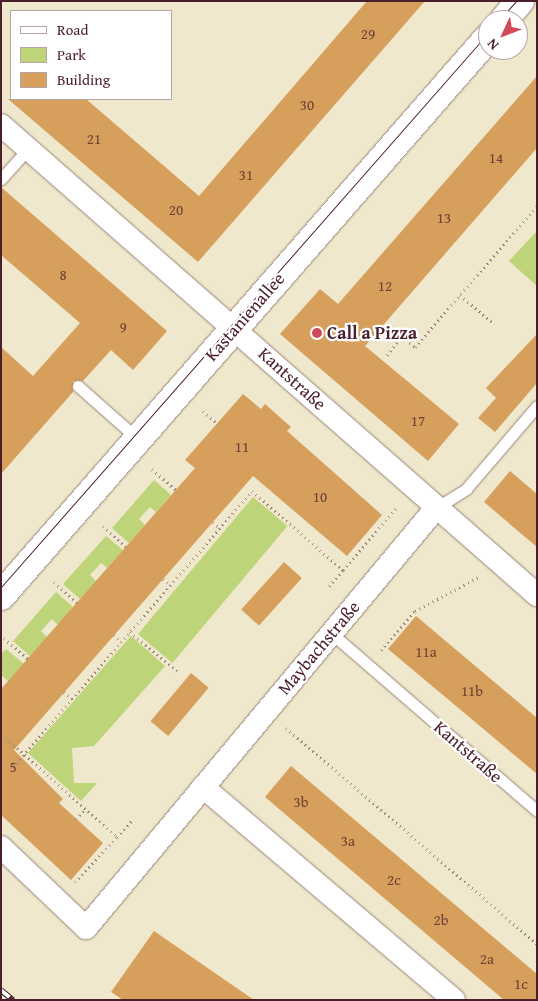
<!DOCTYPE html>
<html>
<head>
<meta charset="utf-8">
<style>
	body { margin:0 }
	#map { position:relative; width:538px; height:1001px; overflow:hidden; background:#efe8cd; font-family:"Gentium Book Plus",serif }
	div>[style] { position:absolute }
	.green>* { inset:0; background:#bdd478; transform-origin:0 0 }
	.building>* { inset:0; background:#d69f5b; transform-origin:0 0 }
	.path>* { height:3px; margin-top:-1.5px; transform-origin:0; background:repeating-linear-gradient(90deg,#9c847c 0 1px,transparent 0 5px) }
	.roads { filter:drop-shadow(0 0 1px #9c847c) drop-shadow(0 0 1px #9c847c) }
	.service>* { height:11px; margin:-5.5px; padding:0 5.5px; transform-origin:5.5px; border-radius:5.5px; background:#fff }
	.minor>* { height:22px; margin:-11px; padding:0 11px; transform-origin:11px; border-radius:11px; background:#fff }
	.tertiary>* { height:28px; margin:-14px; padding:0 14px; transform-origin:14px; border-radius:14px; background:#fff }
	.tram>* { height:1px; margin:-0.5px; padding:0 0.5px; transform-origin:0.5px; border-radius:0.5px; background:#4a1f2b }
	.rail>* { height:5.5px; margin-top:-2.75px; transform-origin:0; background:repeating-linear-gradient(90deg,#fff 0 11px,#4a1f2b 0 22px); box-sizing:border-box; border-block:1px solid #4a1f2b }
	.dots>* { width:14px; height:14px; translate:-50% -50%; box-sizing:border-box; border:2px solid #fff; border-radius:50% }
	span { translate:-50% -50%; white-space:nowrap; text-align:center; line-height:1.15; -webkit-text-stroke:4.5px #fff; paint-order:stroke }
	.number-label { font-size:15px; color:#6d3f37 }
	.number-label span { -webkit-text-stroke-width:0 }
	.street-label { font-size:18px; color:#4a1f2b }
	.poi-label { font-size:18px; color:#4a1f2b; font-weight:700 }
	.left { translate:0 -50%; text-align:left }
	.frame { position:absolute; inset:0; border:2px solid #4a1f2b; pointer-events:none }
	.legend { position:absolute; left:10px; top:10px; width:162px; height:90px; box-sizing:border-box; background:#fff; border:1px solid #b7a5aa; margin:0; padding:6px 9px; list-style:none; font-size:15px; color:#4a1f2b }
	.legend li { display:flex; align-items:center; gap:10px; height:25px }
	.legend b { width:25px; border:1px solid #b7a5aa }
	.north { position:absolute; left:478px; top:10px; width:50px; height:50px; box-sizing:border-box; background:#fff; border:1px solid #b7a5aa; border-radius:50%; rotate:227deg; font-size:14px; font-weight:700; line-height:20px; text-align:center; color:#4a1f2b }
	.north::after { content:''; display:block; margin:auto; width:18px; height:22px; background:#d1495b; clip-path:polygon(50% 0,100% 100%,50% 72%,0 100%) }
</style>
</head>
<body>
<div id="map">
	<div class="green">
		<div style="clip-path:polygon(537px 231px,537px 286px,509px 261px)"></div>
		<div style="clip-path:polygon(154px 480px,171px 495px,156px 512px,150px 507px,139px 519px,145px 525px,129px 543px,112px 528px)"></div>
		<div style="left:253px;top:497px;width:45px;height:179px;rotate:40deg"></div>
		<div style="clip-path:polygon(106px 536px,123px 550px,107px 568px,101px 563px,90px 575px,96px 581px,80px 599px,63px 584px)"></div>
		<div style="clip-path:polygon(56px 592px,73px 607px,58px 625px,52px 619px,41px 631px,47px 637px,30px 656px,13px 641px)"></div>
		<div style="clip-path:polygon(131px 636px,165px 666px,94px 746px,72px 748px,74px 783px,97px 783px,81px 801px,28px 753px)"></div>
		<div style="clip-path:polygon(6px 649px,24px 664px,8px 681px,1px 675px,1px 654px)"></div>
	</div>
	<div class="building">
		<div style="clip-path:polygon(367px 1px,425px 1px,198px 262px,8px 99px,86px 99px,199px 196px)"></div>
		<div style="clip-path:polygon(537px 76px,537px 148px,365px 346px,459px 424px,428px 461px,280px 334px,320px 289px,338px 304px)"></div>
		<div style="clip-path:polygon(1px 187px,167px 331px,133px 370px,111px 350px,83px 381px,73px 381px,73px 392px,1px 474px,1px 347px,33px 376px,80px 323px,1px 255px)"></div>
		<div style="clip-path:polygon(537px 334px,537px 383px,495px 432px,478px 418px,496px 398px,486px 388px)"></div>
		<div style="clip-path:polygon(243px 394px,261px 409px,265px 404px,291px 427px,287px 431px,382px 515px,347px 556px,253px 476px,14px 750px,63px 799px,59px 803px,103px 843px,71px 880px,1px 815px,1px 689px,195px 468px,185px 460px)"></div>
		<div style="clip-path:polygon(510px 471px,537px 494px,537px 547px,484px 502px)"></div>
		<div style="left:284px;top:562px;width:24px;height:64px;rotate:42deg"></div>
		<div style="clip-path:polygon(416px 616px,537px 718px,537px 774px,388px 649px)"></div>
		<div style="left:191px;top:673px;width:23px;height:63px;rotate:40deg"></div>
		<div style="clip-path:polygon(291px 766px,537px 974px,537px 1000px,504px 1000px,265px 797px)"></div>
		<div style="clip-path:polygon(154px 931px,254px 1000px,123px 1000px,111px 992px)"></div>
	</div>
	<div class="path">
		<div style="left:460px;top:295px;width:45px;rotate:40.5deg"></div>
		<div style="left:387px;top:355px;width:24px;rotate:-52deg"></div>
		<div style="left:402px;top:336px;width:17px;rotate:40deg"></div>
		<div style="left:415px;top:347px;width:186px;rotate:-49.1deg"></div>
		<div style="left:203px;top:411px;width:20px;rotate:41deg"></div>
		<div style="left:152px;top:469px;width:32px;rotate:41deg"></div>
		<div style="left:213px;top:522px;width:9px;rotate:41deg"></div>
		<div style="left:103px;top:526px;width:31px;rotate:42deg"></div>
		<div style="left:163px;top:579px;width:10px;rotate:37deg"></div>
		<div style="left:54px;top:582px;width:31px;rotate:42deg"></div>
		<div style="left:329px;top:586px;width:21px;rotate:-49deg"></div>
		<div style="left:130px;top:632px;width:61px;rotate:39.7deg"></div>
		<div style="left:114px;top:635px;width:10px;rotate:45deg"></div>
		<div style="left:4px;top:638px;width:32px;rotate:41deg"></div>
		<div style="left:381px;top:650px;width:52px;rotate:-48.9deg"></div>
		<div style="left:415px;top:611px;width:72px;rotate:-28deg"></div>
		<div style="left:64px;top:692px;width:11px;rotate:38deg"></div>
		<div style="left:286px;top:728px;width:331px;rotate:40.7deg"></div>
		<div style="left:6px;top:738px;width:149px;rotate:41.7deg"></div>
		<div style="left:117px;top:837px;width:24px;rotate:-48deg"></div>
		<div style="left:13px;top:767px;width:365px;rotate:-49.1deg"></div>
		<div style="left:252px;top:491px;width:121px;rotate:41deg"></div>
		<div style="left:343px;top:570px;width:84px;rotate:-49.3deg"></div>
		<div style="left:76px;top:819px;width:13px;rotate:-48deg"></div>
		<div style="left:75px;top:882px;width:62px;rotate:-47deg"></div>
	</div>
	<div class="roads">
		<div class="service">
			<div style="left:1px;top:179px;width:40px;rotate:-48deg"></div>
			<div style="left:78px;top:386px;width:80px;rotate:41.5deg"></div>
			<div style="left:436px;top:508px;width:36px;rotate:-32deg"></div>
			<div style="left:466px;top:489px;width:109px;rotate:-49.5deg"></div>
			<div style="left:331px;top:633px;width:272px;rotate:40.8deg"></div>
		</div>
		<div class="minor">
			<div style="left:1px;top:125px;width:713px;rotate:41.25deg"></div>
			<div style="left:203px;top:787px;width:329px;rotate:40.3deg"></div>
			<div style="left:1px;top:847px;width:117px;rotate:43.6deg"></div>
			<div style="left:86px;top:928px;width:547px;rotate:-50.19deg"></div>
		</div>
		<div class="tertiary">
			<div style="left:504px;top:20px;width:25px;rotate:-50deg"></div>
			<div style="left:1px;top:596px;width:741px;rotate:-48.89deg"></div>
		</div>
	</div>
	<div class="tram">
		<div style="left:499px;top:20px;width:25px;rotate:-48deg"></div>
		<div style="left:1px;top:587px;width:738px;rotate:-48.68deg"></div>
	</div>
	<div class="rail">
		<div style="left:1px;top:990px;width:16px;rotate:40deg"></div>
	</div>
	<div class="dots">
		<div style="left:317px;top:333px;background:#d1495b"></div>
	</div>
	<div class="number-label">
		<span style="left:368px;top:34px">29</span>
		<span style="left:307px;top:105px">30</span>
		<span style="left:94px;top:139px">21</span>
		<span style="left:496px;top:158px">14</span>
		<span style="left:246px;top:175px">31</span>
		<span style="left:176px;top:210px">20</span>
		<span style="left:444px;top:218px">13</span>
		<span style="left:63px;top:275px">8</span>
		<span style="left:385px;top:286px">12</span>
		<span style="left:123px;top:327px">9</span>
		<span style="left:418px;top:421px">17</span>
		<span style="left:242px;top:447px">11</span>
		<span style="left:320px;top:497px">10</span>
		<span style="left:426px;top:652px">11a</span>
		<span style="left:472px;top:691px">11b</span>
		<span style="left:13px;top:767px">5</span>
		<span style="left:301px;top:802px">3b</span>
		<span style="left:348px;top:841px">3a</span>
		<span style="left:394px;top:880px">2c</span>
		<span style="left:441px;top:920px">2b</span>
		<span style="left:487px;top:959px">2a</span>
		<span style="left:521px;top:984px">1c</span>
	</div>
	<div class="street-label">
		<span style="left:245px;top:317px;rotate:-49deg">Kastanienallee</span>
		<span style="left:292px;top:379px;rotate:42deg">Kantstraße</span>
		<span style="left:319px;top:648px;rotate:-50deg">Maybachstraße</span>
		<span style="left:468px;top:752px;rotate:41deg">Kantstraße</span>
	</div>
	<div class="poi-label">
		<span class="left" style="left:327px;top:333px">Call a Pizza</span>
	</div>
	<div class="frame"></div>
	<ul class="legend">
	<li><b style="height:6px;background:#fff"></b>Road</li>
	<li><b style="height:14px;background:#bdd478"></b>Park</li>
	<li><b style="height:14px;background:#d69f5b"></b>Building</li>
	</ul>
	<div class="north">N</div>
</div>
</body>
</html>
